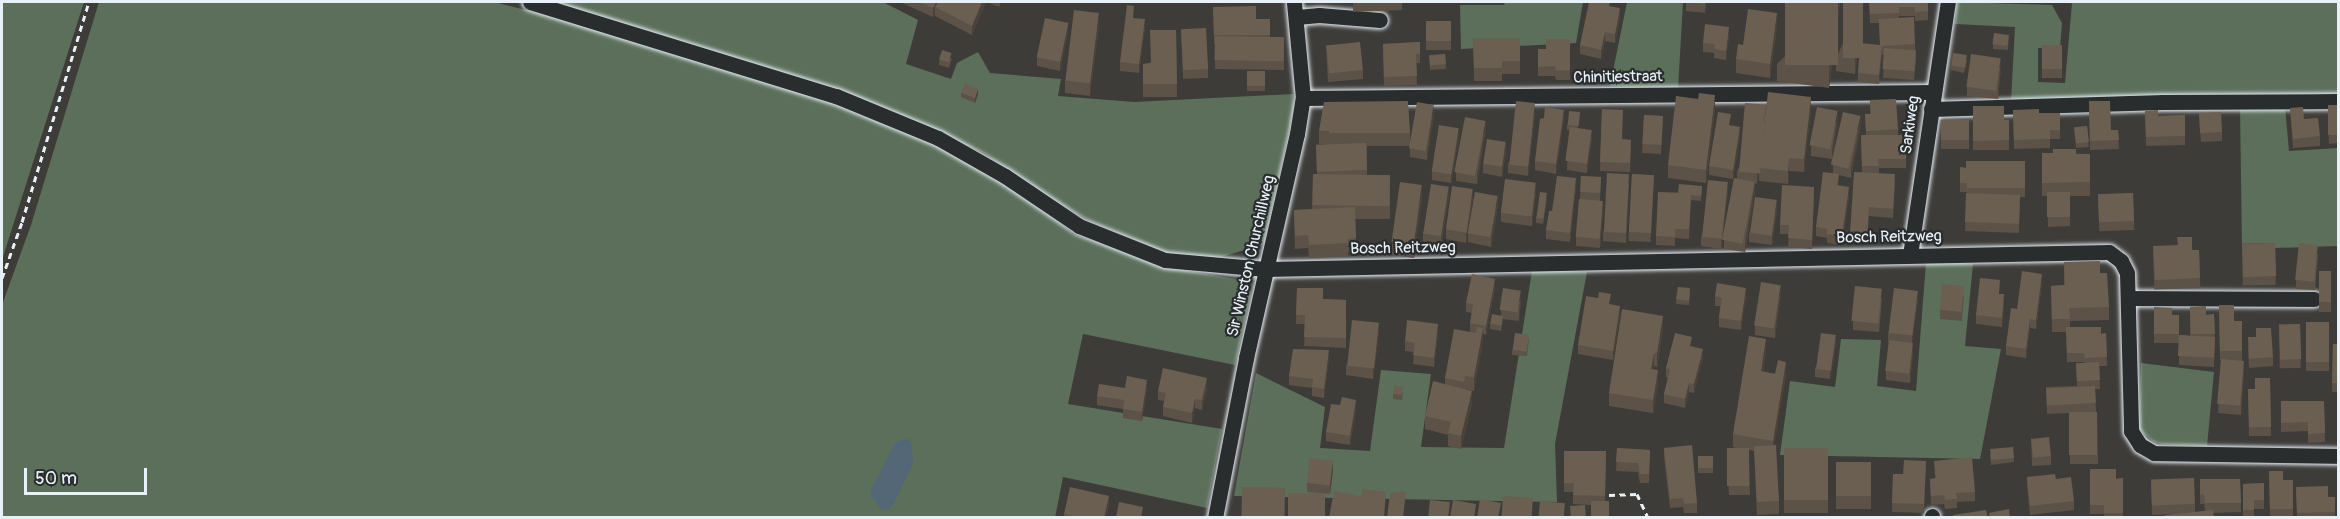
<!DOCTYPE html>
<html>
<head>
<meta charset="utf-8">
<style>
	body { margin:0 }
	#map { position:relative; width:2340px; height:519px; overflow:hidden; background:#3e3c39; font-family:Pangolin,sans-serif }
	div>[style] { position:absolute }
	.green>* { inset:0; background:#5b6f5a }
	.water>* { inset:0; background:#536776 }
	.path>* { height:3px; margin-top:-1.5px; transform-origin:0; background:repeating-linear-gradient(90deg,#e8f1f8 0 6px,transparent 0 10.5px) }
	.roads { filter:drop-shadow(0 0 2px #e8f1f8) drop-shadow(0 0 2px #e8f1f8) }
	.minor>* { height:15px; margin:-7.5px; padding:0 7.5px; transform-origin:7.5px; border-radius:7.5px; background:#2a2d2e }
	.wall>* { inset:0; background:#5c5247; transform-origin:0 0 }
	.shaded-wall>* { inset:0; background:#4b4239 }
	.building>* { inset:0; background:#6b5f52; transform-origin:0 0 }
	span { translate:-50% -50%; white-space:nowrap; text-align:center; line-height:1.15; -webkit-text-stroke:4.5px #2a2d2e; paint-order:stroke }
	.street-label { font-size:16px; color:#e8f1f8 }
	.frame { position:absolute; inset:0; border:3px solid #e8f1f8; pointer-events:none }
	.scale { position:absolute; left:24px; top:468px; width:123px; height:27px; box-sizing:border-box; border:3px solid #e8f1f8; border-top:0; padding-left:8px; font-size:18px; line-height:21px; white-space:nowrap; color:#e8f1f8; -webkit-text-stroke:4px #2a2d2e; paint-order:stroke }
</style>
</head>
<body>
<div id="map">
	<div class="green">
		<div style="clip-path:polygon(2px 2px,84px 2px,2px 260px)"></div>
		<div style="clip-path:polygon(99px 2px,494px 2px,631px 37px,863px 114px,955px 153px,1039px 206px,1073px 234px,1176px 269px,1235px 279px,1245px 284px,1250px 288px,1251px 294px,1235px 365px,1083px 334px,1068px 404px,1222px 429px,1207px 508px,1063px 477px,1055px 518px,2px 517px,2px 305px,31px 225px)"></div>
		<div style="clip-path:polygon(539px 2px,883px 2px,918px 20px,906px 64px,951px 79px,957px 63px,978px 52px,990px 73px,1061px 79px,1058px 96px,1134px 102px,1293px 94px,1294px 107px,1264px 244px,1218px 258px,1171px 255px,1090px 221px,1039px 192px,984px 153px,893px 113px)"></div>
		<div style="clip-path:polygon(1505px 2px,1583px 2px,1576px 43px,1461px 49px,1460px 5px,1504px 5px)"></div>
		<div style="clip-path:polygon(1627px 2px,1683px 2px,1678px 89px,1610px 86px)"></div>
		<div style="clip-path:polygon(1957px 2px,2052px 5px,2062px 23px,2060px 48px,2038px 48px,2038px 82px,2065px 83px,2072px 3px,2338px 2px,2338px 94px,2011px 101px,2015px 27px,1955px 24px)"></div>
		<div style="clip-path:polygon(2240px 107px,2285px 107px,2289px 151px,2338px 148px,2338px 246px,2242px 249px)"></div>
		<div style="clip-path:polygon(1926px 263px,1973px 264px,1965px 346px,2001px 349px,1980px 459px,1780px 455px,1790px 381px,1835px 387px,1841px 339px,1881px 340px,1877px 386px,1916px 391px)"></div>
		<div style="clip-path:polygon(1532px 271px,1587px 272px,1555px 444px,1557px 502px,1234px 496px,1256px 373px,1325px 407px,1320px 448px,1370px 451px,1381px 370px,1431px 374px,1421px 447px,1504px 448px)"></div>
		<div style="clip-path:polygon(2141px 363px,2214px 372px,2207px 446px,2162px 444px,2154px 442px,2144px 434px,2139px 427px)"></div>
	</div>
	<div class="water">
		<div style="clip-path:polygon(903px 439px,908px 439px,911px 443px,913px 463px,893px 505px,887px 510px,881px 509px,871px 496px,871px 490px,895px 443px)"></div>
	</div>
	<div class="path">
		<div style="left:2px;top:278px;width:59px;rotate:-70.3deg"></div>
		<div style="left:22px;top:222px;width:230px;rotate:-73.1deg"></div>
		<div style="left:1609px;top:495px;width:28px;rotate:-2deg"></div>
		<div style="left:1637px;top:494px;width:26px;rotate:65deg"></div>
	</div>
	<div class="roads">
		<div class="minor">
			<div style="left:530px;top:2px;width:320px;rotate:17.1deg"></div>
			<div style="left:836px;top:96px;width:110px;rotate:22.4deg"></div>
			<div style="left:938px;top:138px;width:77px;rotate:29.6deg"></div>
			<div style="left:1005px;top:176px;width:89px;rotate:34deg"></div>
			<div style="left:1079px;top:226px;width:92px;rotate:21.6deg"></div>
			<div style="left:1165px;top:260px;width:101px;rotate:5.1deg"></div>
			<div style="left:1266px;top:269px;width:843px;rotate:-1.16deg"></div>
			<div style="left:2109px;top:252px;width:15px;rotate:37deg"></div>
			<div style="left:2121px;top:261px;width:13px;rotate:63deg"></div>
			<div style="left:2127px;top:273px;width:158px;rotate:88.5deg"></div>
			<div style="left:2131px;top:431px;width:17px;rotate:57deg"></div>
			<div style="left:2140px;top:445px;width:16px;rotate:30deg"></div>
			<div style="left:2154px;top:453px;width:184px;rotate:0.9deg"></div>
			<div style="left:1297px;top:17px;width:22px;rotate:-5deg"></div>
			<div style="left:1319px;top:15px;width:61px;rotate:4.7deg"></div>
			<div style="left:1303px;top:98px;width:630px;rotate:-0.55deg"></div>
			<div style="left:1931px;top:109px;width:232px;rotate:-1.7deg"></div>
			<div style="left:2163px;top:102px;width:175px;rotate:-0.3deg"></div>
			<div style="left:1910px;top:255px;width:256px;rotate:-81.5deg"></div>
			<div style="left:2129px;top:298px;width:185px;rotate:0.3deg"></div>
			<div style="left:1932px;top:516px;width:2px;rotate:90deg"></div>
			<div style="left:1215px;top:518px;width:163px;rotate:-79deg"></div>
			<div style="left:1246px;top:358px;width:230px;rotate:-77.2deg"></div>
			<div style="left:1297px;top:134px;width:36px;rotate:-81deg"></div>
			<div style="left:1303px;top:98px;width:96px;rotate:-95.4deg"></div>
		</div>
	</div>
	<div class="wall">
		<div style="clip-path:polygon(900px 2px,986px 2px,972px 35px,935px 16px,935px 11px,933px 17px)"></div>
		<div style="clip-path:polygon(987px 2px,1001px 2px,999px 7px)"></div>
		<div style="clip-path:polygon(1353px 2px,1402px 2px,1402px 10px,1353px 12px)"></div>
		<div style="clip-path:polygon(1686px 2px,1706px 2px,1705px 13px,1686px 11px)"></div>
		<div style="clip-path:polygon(1840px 2px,1829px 88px,1777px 81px,1777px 64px)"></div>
		<div style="clip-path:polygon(1863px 2px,1863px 9px,1855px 74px,1836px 71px,1836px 58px)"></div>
		<div style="clip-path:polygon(1869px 2px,1928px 2px,1928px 20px,1915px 21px,1915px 16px,1899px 16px,1899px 18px,1915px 44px,1916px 59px,1914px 80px,1883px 78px,1884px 55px,1882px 55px,1879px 84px,1858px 82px,1858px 73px,1880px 45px,1879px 23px,1870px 23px)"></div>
		<div style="clip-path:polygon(1610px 6px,1620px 17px,1615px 43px,1605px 41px,1601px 59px,1580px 54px,1580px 45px)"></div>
		<div style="clip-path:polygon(1213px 7px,1256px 19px,1270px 19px,1270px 37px,1284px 37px,1284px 70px,1215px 69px,1215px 44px,1214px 44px)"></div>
		<div style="clip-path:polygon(1134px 18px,1145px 28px,1139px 73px,1120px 71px,1120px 62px)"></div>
		<div style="left:1426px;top:21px;width:25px;height:29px"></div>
		<div style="clip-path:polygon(1099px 26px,1090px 96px,1065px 93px,1065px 80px)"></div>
		<div style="clip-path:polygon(1777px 27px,1770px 78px,1736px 73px,1736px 59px,1743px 45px)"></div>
		<div style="clip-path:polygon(1176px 30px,1177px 97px,1143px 97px,1143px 64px,1150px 63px)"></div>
		<div style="clip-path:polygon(1181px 30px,1208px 69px,1208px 78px,1183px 79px)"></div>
		<div style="clip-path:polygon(1068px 32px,1060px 71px,1037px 66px,1037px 57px)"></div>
		<div style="clip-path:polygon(2009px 35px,2008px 50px,1993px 49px,1993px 44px)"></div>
		<div style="clip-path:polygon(1729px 36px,1726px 60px,1714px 58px,1714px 53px,1703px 52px,1703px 43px)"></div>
		<div style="clip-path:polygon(1473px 38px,1520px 38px,1520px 74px,1502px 74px,1502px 81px,1474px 81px)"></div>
		<div style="clip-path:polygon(1570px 39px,1570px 80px,1556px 80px,1555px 76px,1538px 76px,1538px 49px,1546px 49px)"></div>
		<div style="clip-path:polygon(1420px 42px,1420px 63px,1416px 63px,1417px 85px,1384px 86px,1383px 44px)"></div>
		<div style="clip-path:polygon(1326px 45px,1363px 70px,1363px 79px,1328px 82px)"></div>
		<div style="left:2042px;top:45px;width:20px;height:33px"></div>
		<div style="left:1445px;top:54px;width:15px;height:16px;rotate:86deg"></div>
		<div style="clip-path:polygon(952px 58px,949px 68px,939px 65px,939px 60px)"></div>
		<div style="clip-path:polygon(1967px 60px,1964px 73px,1951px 70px,1951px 66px)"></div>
		<div style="clip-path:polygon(2001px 67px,1998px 99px,1967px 96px,1967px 87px)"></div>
		<div style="left:1247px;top:71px;width:18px;height:20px"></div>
		<div style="clip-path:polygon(961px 93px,978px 94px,975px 103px,961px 97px)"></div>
		<div style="clip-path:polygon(1870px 100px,1898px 129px,1898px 135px,1906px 135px,1906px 168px,1879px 168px,1879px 173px,1895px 183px,1893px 218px,1869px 216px,1867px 243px,1850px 242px,1850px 233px,1862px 172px,1861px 135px,1866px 135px,1865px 114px,1870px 114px)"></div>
		<div style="clip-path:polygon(2089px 101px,2111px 130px,2118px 130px,2119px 149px,2090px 150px)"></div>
		<div style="clip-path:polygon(1766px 105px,1811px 110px,1804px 172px,1789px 171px,1788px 184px,1759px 181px,1759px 168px,1757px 184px,1755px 183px,1755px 191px,1745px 252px,1724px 249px,1724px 240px,1737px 179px,1737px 172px)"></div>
		<div style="clip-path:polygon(2338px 105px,2338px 143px,2329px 144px,2328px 114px)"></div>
		<div style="clip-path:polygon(1973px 106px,2004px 120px,2009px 120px,2009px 150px,1973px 150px)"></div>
		<div style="clip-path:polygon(1715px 108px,1706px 183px,1668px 178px,1668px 165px)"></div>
		<div style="clip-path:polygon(2290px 108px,2304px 119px,2320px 136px,2320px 146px,2293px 148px)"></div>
		<div style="clip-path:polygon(1602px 109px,1622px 139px,1631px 140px,1630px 172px,1600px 171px)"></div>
		<div style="clip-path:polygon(2013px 110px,2039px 113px,2060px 113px,2060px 139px,2050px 139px,2050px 148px,2014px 149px)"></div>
		<div style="clip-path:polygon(2145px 111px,2158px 116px,2185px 115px,2185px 145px,2146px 146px)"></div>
		<div style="clip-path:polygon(1580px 112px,1578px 128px,1592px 139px,1587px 173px,1567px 170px,1569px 130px,1567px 130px,1567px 125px)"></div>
		<div style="clip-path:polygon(1535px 113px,1528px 176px,1508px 173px,1508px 164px)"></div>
		<div style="clip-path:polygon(2199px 113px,2222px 132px,2222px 141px,2201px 142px)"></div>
		<div style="clip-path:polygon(1434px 114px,1427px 160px,1410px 157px,1410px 148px)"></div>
		<div style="left:1644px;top:115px;width:19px;height:38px;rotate:3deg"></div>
		<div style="clip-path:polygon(1544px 118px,1564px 119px,1556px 174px,1535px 170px,1535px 161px)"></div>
		<div style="clip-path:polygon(1838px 120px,1832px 159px,1811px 156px,1811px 146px)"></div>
		<div style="left:1969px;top:120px;width:29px;height:28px;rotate:90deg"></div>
		<div style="clip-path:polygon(1731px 123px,1730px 125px,1740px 136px,1733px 179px,1709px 175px,1709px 166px)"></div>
		<div style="clip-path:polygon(1861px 125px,1851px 178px,1839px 175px,1838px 185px,1849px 196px,1842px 245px,1827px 243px,1827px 238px,1816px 236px,1816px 227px,1833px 173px,1833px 165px)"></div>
		<div style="left:2087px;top:126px;width:21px;height:13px;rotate:85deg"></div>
		<div style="clip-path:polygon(1486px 130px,1477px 184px,1456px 181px,1456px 172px)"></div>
		<div style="clip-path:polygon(1319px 131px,1410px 133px,1410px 146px,1367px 146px,1367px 175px,1390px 175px,1390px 219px,1355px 219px,1356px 251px,1348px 252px,1348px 256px,1309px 258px,1308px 248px,1295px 249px,1294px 210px,1312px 209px,1313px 174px,1317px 174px,1316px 145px,1329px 144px,1319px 144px)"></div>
		<div style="clip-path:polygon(1459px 137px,1451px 183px,1432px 180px,1432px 171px)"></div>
		<div style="clip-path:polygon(1506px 151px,1502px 177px,1483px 173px,1483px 164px)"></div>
		<div style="clip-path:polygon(2042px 153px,2090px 154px,2090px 196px,2070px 196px,2070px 226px,2048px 227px,2047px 196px,2042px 196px)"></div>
		<div style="clip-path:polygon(2025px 161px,2025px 197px,2020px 197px,2019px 233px,1965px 231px,1967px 192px,1960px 192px,1960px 167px,1966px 168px)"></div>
		<div style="left:1632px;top:174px;width:22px;height:67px;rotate:3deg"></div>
		<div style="clip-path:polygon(1581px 176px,1601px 177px,1600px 201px,1603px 211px,1600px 248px,1576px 246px,1576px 237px,1580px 200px)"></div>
		<div style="clip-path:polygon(1629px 183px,1626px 243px,1603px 241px,1603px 232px)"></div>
		<div style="clip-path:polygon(1702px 186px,1701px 201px,1691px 200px,1689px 239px,1675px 238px,1675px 246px,1656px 245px,1656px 236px,1678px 193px)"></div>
		<div style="clip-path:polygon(1576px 187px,1570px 242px,1546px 239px,1546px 230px,1552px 211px)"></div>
		<div style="clip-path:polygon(1728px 191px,1721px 249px,1701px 246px,1701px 237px)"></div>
		<div style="clip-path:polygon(1536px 192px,1532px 226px,1501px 222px,1501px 213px)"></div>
		<div style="left:2133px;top:193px;width:37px;height:35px;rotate:88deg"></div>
		<div style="clip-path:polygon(1449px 196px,1441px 245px,1423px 242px,1423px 233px)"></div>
		<div style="clip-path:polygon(1814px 196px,1812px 249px,1788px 247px,1789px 234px,1780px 234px,1780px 225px)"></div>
		<div style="clip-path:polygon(1422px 198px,1414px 258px,1392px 255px,1392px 241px)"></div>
		<div style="clip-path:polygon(1473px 198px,1466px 243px,1446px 239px,1446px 230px)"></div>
		<div style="clip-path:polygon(1547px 198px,1543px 224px,1536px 223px,1536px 218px)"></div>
		<div style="clip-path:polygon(1498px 205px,1491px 247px,1468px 242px,1468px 233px)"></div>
		<div style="clip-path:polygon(1777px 210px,1772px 245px,1749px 242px,1749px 233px)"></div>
		<div style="left:2275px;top:243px;width:42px;height:33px;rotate:89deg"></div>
		<div style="left:2199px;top:250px;width:38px;height:46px;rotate:88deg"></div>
		<div style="clip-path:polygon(2318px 254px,2315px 290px,2296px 289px,2296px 280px)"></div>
		<div style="clip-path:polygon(2064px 262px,2109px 307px,2109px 320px,2070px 321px,2070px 327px,2101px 334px,2106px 333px,2107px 366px,2099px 366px,2100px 389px,2095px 389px,2096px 412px,2097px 412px,2098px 464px,2070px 464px,2069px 413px,2047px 414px,2046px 387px,2077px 386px,2076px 364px,2085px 363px,2084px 362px,2067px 362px,2066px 332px,2052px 332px,2051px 286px,2064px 285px)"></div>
		<div style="left:2319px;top:271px;width:12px;height:41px"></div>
		<div style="clip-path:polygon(2042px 283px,2036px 329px,2030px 328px,2026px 358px,2006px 355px,2006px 346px,2017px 309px)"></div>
		<div style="clip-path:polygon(1678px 287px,1690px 293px,1689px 305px,1676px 304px)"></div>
		<div style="clip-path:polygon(1297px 288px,1323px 299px,1346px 300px,1346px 348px,1304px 346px,1305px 324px,1296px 324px)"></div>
		<div style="clip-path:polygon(1495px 288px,1486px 335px,1483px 334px,1483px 341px,1474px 391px,1465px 389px,1472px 404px,1461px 449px,1448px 446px,1448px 435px,1425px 429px,1425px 416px,1445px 384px,1445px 378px,1470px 332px,1470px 323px,1472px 313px,1466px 312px,1466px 303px)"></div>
		<div style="clip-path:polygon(1781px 294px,1775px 338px,1755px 335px,1755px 326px)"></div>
		<div style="clip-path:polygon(2000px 294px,2004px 303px,2002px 327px,1976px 324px,1976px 315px)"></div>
		<div style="clip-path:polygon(1964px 295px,1962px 321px,1940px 319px,1940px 310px)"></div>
		<div style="clip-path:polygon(1715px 296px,1746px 297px,1741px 330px,1719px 327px,1719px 318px,1720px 306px,1715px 306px)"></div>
		<div style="clip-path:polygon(1882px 298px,1879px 332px,1853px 330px,1853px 321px)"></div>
		<div style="clip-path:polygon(1521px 300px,1519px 321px,1503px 319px,1501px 331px,1490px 329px,1490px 324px,1501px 316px,1501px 310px)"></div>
		<div style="clip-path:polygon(1918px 300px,1912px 343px,1913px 352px,1910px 383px,1886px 380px,1886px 371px,1889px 342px,1888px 342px,1888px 333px)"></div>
		<div style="clip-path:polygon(1610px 304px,1620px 315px,1613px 360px,1578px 354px,1578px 345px)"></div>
		<div style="clip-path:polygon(2219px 305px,2234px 321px,2242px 321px,2242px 360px,2244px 370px,2241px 415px,2218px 413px,2221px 360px,2220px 360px)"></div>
		<div style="clip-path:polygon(2154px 307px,2172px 315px,2179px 315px,2179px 343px,2154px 343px)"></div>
		<div style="clip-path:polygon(2190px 307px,2206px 315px,2214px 314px,2215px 343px,2214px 367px,2179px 365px,2179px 335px,2190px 336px)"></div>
		<div style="left:2306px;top:322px;width:23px;height:49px"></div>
		<div style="left:2300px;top:324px;width:44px;height:21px;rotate:89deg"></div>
		<div style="clip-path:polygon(2256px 328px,2273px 357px,2273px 366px,2249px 368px,2248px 346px,2256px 337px)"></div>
		<div style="clip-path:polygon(1663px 329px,1657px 367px,1654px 366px,1653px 369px,1658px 383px,1653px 413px,1609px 406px,1609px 393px)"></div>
		<div style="clip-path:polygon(1379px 332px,1373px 379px,1346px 375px,1346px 366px)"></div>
		<div style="clip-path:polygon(1438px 333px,1434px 367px,1413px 364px,1414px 352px,1405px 351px,1405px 341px)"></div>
		<div style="clip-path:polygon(1529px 339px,1527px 356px,1512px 355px,1512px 350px)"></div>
		<div style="clip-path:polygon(1836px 344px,1830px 379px,1815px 377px,1815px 368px)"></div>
		<div style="clip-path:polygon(2333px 344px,2338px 344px,2338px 392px,2332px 392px)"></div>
		<div style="clip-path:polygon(1692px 346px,1703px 358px,1694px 393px,1689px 392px,1685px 408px,1664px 403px,1664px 394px,1668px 378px,1666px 377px,1666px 368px)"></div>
		<div style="clip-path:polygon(1766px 352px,1763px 372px,1786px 375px,1774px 445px,1779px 501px,1779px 514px,1757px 515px,1754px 451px,1749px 450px,1750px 495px,1729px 495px,1727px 457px,1736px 448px,1733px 447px,1733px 434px)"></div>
		<div style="clip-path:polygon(1329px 359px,1324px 398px,1312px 396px,1312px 388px,1289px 385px,1289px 376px)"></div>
		<div style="clip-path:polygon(2270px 378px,2271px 436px,2249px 436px,2248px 389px,2255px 389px)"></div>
		<div style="clip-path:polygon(1125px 388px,1147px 389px,1142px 421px,1123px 418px,1123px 409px,1097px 405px,1097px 396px)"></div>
		<div style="clip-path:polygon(1207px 388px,1202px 410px,1195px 408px,1192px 423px,1163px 416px,1163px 407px,1164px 401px,1158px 400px,1158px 391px)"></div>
		<div style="clip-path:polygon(1403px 392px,1402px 400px,1393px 399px,1393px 394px)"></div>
		<div style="clip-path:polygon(2281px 401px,2324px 401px,2325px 442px,2308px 443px,2308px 431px,2281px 432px)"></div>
		<div style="clip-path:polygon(1340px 405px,1356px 409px,1350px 445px,1326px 441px,1326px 432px)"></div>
		<div style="clip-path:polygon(2031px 438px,2051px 456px,2051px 465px,2032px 466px)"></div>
		<div style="clip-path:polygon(2013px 447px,2014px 462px,1991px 465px,1990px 454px)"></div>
		<div style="clip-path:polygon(1617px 448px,1650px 450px,1649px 483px,1640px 483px,1638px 472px,1616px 471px)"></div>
		<div style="clip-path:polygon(1664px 448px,1697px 503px,1697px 513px,1684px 513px,1683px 507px,1670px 508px,1664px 457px)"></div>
		<div style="left:1784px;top:448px;width:44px;height:65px"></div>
		<div style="clip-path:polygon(1564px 451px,1606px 451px,1605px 501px,1591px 505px,1573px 504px,1573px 492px,1564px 492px)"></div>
		<div style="left:1698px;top:456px;width:15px;height:17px"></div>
		<div style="clip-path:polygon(1926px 461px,1924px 513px,1892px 512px,1893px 474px,1903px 474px)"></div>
		<div style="clip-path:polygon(1934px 461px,1975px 492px,1975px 501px,1957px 502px,1957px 508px,1945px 509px,1944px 504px,1931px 505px,1930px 479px,1935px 479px)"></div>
		<div style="left:1836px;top:462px;width:35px;height:47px"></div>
		<div style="clip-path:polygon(2090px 469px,2116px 479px,2123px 478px,2123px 518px,2104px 518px,2104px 514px,2090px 514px)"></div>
		<div style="clip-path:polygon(1333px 470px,1330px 494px,1307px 492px,1307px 483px)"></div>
		<div style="clip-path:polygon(2269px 471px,2283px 480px,2293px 480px,2293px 518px,2270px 518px)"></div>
		<div style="clip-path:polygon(2027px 477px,2056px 479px,2074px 501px,2074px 510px,2030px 515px,2027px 486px)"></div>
		<div style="clip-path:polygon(2200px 479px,2240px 479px,2241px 512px,2152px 515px,2151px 480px,2195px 504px,2195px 512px,2205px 511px,2204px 504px,2200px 504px)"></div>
		<div style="clip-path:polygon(2264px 483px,2264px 509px,2254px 509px,2254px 518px,2243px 518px,2243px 484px)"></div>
		<div style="clip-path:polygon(2296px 487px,2328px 497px,2335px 497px,2335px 518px,2297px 518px)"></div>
		<div style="clip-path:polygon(1109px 505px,1106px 518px,1064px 518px,1064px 514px)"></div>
	</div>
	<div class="shaded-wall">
		<div style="clip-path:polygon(936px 2px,940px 2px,935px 7px,935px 11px,933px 17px,933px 8px)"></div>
		<div style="clip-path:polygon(982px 2px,986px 2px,972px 35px,972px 26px)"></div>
		<div style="clip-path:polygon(1838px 2px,1840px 2px,1829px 88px,1829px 71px)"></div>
		<div style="clip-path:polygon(1863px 2px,1863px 9px,1855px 74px,1855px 61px)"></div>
		<div style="clip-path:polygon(1620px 8px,1620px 17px,1615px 43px,1615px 34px)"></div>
		<div style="clip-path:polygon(1099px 13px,1099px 26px,1090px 96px,1090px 83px)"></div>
		<div style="clip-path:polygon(1777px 13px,1777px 27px,1770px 78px,1770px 64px)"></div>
		<div style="clip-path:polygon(1145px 19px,1145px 28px,1139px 73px,1139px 64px)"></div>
		<div style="clip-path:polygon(1068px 23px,1068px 32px,1060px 71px,1060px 62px)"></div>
		<div style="clip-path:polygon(1729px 27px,1729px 36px,1726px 60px,1726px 51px)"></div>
		<div style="clip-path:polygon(1605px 32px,1605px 41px,1601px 59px,1601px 50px)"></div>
		<div style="clip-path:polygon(1882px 46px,1882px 55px,1879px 84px,1879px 75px)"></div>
		<div style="clip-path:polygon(2001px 58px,2001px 67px,1998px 99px,1998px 90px)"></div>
		<div style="clip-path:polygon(978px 89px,978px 94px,975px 103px,975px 98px)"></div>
		<div style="clip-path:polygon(1715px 95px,1715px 108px,1706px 183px,1706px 170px)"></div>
		<div style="clip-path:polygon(1811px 97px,1811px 110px,1804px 172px,1804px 159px)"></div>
		<div style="clip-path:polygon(1535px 103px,1535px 113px,1528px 176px,1528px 167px)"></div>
		<div style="clip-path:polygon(1434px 105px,1434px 114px,1427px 160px,1427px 151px)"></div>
		<div style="clip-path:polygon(1766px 105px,1766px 114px,1757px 184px,1757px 175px)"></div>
		<div style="clip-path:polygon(1564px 110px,1564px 119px,1556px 174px,1556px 164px)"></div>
		<div style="clip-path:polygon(1838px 111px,1838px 120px,1832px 159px,1832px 150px)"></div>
		<div style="clip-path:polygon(1861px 116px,1861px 125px,1851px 178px,1851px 169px)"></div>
		<div style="clip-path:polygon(1486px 121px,1486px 130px,1477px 184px,1477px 175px)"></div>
		<div style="clip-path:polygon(1740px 127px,1740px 136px,1733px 179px,1733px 170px)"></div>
		<div style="clip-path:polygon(1459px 128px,1459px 137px,1451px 183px,1451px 174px)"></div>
		<div style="clip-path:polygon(1592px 130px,1592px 139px,1587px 173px,1587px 164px)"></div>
		<div style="clip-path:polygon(1506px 142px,1506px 151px,1502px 177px,1502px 167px)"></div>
		<div style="clip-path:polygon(1789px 158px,1789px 171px,1788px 184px,1788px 171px)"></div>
		<div style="clip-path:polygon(1576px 178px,1576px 187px,1570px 242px,1570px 233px)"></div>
		<div style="clip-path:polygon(1728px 182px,1728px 191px,1721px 249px,1721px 240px)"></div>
		<div style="clip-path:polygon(1755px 182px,1755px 191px,1745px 252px,1745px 243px)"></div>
		<div style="clip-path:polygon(1536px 183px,1536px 192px,1532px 226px,1532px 217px)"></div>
		<div style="clip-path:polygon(1422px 185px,1422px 198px,1414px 258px,1414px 245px)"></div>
		<div style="clip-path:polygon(1449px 187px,1449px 196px,1441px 245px,1441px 236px)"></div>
		<div style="clip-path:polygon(1849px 187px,1849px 196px,1842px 245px,1842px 236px)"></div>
		<div style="clip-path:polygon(1473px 189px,1473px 198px,1466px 243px,1466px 234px)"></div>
		<div style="clip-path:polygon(1498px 196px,1498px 205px,1491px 247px,1491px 237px)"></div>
		<div style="clip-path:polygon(1777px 200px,1777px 210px,1772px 245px,1772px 236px)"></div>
		<div style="clip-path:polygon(1603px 201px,1603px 211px,1600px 248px,1600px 239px)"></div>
		<div style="clip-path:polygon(2042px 274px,2042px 283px,2036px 329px,2036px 320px)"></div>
		<div style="clip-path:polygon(1495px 279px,1495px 288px,1486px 335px,1486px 326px)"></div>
		<div style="clip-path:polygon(1781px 285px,1781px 294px,1775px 338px,1775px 329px)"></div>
		<div style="clip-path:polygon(1746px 288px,1746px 297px,1741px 330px,1741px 321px)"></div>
		<div style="clip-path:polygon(1521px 291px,1521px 300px,1519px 321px,1519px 312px)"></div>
		<div style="clip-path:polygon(1918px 291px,1918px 300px,1912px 345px,1912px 336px)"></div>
		<div style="clip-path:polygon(2004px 294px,2004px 303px,2002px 327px,2002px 318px)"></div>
		<div style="clip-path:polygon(1620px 306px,1620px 315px,1613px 360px,1613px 351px)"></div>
		<div style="clip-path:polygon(1663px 316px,1663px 329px,1657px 367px,1657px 353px)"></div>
		<div style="clip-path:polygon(2030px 319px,2030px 328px,2026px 358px,2026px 349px)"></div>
		<div style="clip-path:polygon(1379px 323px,1379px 332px,1373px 379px,1373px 370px)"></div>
		<div style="clip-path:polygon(1438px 324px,1438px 333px,1434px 367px,1434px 358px)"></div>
		<div style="clip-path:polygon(1483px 328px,1483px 341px,1474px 391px,1474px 377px)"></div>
		<div style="clip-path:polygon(1836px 335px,1836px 344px,1830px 379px,1830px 370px)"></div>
		<div style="clip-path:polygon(1766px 339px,1766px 352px,1761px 384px,1761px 371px)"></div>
		<div style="clip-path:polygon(1913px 343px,1913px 352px,1910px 383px,1910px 374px)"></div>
		<div style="clip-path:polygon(1703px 349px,1703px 358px,1694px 393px,1694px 384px)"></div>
		<div style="clip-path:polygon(1329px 350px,1329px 359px,1324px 398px,1324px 389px)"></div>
		<div style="clip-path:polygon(1654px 353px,1654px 366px,1651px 382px,1651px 369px)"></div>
		<div style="clip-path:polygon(2244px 361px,2244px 370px,2241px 415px,2241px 406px)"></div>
		<div style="clip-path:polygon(1786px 362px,1786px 375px,1773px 454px,1773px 441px)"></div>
		<div style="clip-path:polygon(1658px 370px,1658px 383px,1653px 413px,1653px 400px)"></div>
		<div style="clip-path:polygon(1207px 378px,1207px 388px,1202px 410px,1202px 400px)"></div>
		<div style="clip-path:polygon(1147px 380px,1147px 389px,1142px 421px,1142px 412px)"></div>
		<div style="clip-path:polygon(1689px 383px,1689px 392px,1685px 408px,1685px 399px)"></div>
		<div style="clip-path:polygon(1472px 391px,1472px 404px,1461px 449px,1461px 436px)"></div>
		<div style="clip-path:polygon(1195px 399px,1195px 408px,1192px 423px,1192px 413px)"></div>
		<div style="clip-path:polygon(1356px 400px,1356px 409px,1350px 445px,1350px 436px)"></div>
		<div style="clip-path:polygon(1333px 461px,1333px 470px,1330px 494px,1330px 485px)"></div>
		<div style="clip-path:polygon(1109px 496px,1109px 505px,1106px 518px,1104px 518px)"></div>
	</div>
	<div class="building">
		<div style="clip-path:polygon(919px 2px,936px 2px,933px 8px)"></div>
		<div style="clip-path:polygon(938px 2px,982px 2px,972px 26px,935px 7px)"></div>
		<div style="clip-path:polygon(1589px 2px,1610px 2px,1609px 6px,1620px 8px,1615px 34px,1605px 32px,1601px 50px,1580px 45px)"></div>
		<div style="clip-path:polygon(1686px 2px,1705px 2px,1705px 4px)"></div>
		<div style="left:1785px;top:2px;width:53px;height:63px"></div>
		<div style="left:1843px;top:2px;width:20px;height:56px"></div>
		<div style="clip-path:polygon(1869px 2px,1928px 2px,1928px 11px,1915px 12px,1915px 7px,1899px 7px,1899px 13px,1870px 14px)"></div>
		<div style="clip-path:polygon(1127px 5px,1134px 6px,1133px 18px,1145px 19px,1139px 64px,1120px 62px)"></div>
		<div style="clip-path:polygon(1256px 6px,1256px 19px,1270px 19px,1270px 35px,1214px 35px,1213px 7px)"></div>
		<div style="clip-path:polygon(1748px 9px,1777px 13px,1770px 64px,1736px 59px,1738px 44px,1743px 45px)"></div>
		<div style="left:1074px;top:10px;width:25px;height:71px;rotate:7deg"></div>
		<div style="clip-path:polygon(1914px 17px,1915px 44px,1882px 46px,1879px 75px,1858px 73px,1860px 43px,1880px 45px,1879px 19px)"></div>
		<div style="left:1045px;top:18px;width:24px;height:40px;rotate:12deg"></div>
		<div style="left:1426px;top:21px;width:25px;height:20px"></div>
		<div style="clip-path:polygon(1705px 24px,1729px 27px,1726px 51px,1714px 49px,1715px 44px,1703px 43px)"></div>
		<div style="left:1206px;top:28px;width:41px;height:25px;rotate:87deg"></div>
		<div style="clip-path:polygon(1150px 30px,1176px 30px,1177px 84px,1143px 84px,1143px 64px,1151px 63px)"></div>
		<div style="left:1994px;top:33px;width:15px;height:11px;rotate:8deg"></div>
		<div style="left:1215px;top:36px;width:69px;height:24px;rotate:1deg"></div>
		<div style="clip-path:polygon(1473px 38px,1520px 38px,1520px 61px,1502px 61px,1502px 68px,1474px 68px)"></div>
		<div style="clip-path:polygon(1546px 39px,1570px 39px,1570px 70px,1556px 71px,1555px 66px,1538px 67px,1538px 49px,1546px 49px)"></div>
		<div style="left:1360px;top:42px;width:28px;height:34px;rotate:84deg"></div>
		<div style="clip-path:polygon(1420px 42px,1420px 54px,1416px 54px,1417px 76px,1384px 77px,1383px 44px)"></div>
		<div style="left:2042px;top:45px;width:20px;height:24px"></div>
		<div style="left:1884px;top:48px;width:32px;height:21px;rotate:4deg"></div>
		<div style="left:942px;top:50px;width:10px;height:10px;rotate:17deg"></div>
		<div style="left:1953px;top:53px;width:14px;height:13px;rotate:8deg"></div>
		<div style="left:1445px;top:54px;width:10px;height:16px;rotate:84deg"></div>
		<div style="left:1971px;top:54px;width:30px;height:33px;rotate:8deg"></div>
		<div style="left:1247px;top:71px;width:18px;height:15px"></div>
		<div style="clip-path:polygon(965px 83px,978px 89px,975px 98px,961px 93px)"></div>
		<div style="clip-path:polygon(1768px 92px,1811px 97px,1804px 159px,1789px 158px,1788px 171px,1759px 168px)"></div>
		<div style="clip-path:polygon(1699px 93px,1715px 95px,1706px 170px,1668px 165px,1676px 96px,1698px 99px)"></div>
		<div style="clip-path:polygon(1896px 99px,1898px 129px,1866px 131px,1865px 114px,1871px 114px,1870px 100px)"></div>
		<div style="clip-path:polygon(1408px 101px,1410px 133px,1329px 133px,1329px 131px,1319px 131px,1324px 102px)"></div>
		<div style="left:1516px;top:101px;width:19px;height:64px;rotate:6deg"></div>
		<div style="clip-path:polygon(2089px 101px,2110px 101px,2111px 130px,2118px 130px,2119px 140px,2090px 141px)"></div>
		<div style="left:1417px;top:102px;width:17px;height:47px;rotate:10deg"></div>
		<div style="left:1745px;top:103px;width:21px;height:69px;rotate:5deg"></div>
		<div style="left:2328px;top:105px;width:10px;height:30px"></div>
		<div style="clip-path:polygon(1973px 106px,2004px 106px,2004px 120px,2009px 120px,2009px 140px,1973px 141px)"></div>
		<div style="clip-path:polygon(1545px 107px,1564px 110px,1556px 164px,1535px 161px,1540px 119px,1544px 118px)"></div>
		<div style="left:1817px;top:107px;width:21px;height:39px;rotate:11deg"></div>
		<div style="clip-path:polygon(2303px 107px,2304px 119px,2318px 118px,2320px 136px,2293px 139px,2290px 108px)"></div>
		<div style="clip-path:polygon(1602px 109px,1623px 110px,1622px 139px,1631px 140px,1630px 163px,1600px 162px)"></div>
		<div style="clip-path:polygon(2039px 109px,2039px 113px,2060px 113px,2060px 130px,2050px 130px,2050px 139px,2014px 140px,2013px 110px)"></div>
		<div style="clip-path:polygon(2158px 110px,2158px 116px,2185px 115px,2185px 136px,2146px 137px,2145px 111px)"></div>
		<div style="left:1569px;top:111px;width:11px;height:14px;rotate:5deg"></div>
		<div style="clip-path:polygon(1718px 112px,1731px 114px,1729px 125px,1740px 127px,1733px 170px,1709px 166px)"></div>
		<div style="left:1843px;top:112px;width:18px;height:54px;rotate:13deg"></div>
		<div style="left:2221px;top:112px;width:20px;height:22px;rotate:87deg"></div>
		<div style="left:1644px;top:115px;width:19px;height:29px;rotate:3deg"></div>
		<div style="left:1465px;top:117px;width:21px;height:56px;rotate:11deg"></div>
		<div style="left:1969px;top:120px;width:20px;height:28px;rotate:90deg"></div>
		<div style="left:1439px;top:125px;width:20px;height:47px;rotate:9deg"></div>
		<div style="left:2087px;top:126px;width:16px;height:13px;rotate:83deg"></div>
		<div style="left:1570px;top:127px;width:22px;height:34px;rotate:8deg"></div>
		<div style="clip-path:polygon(1861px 135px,1906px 135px,1906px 159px,1878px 159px,1879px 166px,1862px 166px)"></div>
		<div style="left:1487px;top:139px;width:19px;height:25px;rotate:9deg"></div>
		<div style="left:1366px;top:143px;width:27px;height:50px;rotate:88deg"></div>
		<div style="clip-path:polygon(2053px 149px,2076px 149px,2076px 154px,2090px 154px,2090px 182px,2042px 183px,2042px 153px,2053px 153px)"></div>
		<div style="clip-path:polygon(1966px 161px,2025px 161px,2025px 188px,1967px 188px,1967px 183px,1960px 183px,1960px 167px,1966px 168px)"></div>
		<div style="clip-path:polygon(1823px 172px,1839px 174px,1837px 185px,1849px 187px,1842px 236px,1827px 234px,1827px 229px,1816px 227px)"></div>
		<div style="clip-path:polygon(1854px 172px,1895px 174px,1893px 209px,1869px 207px,1867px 234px,1850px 233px)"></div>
		<div style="left:1607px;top:173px;width:22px;height:59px;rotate:3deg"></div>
		<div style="left:1313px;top:174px;width:77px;height:31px;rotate:1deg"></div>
		<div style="left:1632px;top:174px;width:22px;height:58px;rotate:3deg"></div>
		<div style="clip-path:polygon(1557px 176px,1576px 178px,1570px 233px,1546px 230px,1549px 211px,1552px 211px)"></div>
		<div style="left:1581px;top:176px;width:20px;height:16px;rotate:3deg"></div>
		<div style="left:1734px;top:178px;width:21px;height:63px;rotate:11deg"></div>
		<div style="left:1505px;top:179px;width:31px;height:34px;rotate:7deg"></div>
		<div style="left:1708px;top:180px;width:20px;height:57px;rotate:6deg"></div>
		<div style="left:1400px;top:182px;width:22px;height:60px;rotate:8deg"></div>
		<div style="left:1431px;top:184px;width:18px;height:50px;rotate:9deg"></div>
		<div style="clip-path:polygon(1679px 184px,1702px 186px,1701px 196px,1691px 195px,1691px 193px,1678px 193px)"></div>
		<div style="clip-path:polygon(1782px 185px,1814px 187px,1812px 240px,1788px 238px,1789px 225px,1780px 225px)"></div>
		<div style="left:1452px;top:186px;width:21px;height:44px;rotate:8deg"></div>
		<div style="left:1475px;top:192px;width:23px;height:42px;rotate:10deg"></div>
		<div style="left:1540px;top:192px;width:7px;height:26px;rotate:8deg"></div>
		<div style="clip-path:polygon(1658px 192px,1691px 193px,1689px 229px,1675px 229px,1675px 237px,1656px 236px)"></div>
		<div style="left:2070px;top:192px;width:25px;height:23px;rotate:90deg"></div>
		<div style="left:1966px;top:193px;width:54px;height:29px;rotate:2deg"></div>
		<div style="left:2133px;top:193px;width:28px;height:35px;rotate:88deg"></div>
		<div style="left:1755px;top:197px;width:22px;height:36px;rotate:8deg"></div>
		<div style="left:1579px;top:199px;width:24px;height:38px;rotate:5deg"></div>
		<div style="clip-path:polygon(1355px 207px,1356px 238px,1348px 239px,1348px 243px,1309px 245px,1308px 235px,1295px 236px,1294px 210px)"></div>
		<div style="clip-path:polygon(2177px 237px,2192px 237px,2192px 250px,2199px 250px,2200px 278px,2155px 280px,2153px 246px,2178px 245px)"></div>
		<div style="left:2275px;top:243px;width:33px;height:33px;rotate:88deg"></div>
		<div style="left:2299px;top:243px;width:19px;height:37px;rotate:6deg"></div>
		<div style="clip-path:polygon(2100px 261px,2100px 273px,2107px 273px,2109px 307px,2069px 308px,2070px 319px,2052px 319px,2051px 286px,2065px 285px,2064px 262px)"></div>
		<div style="clip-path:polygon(2022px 271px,2042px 274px,2036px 320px,2030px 319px,2026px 349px,2006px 346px,2011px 308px,2017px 309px)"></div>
		<div style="left:2319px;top:271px;width:12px;height:31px"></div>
		<div style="clip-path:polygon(1472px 274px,1495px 279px,1486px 326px,1470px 323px,1473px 304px,1466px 303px)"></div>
		<div style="clip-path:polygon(1980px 278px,2000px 280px,1999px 294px,2004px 294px,2002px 318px,1976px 315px)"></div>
		<div style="left:1761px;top:282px;width:20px;height:44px;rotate:9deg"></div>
		<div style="clip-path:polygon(1717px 283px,1746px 288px,1741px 321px,1719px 318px,1722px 298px,1715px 296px)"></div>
		<div style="left:1942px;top:284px;width:22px;height:26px;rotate:5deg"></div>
		<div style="left:1855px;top:286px;width:27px;height:35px;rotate:6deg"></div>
		<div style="clip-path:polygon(1678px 287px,1690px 288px,1689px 301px,1676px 299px)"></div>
		<div style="clip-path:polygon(1297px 288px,1323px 288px,1323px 299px,1346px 300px,1346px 338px,1304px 337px,1305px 315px,1296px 315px)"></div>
		<div style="left:1503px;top:288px;width:18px;height:22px;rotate:9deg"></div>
		<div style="left:1894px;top:288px;width:24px;height:45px;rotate:7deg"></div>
		<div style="clip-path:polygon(1599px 292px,1611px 294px,1609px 304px,1620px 306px,1613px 351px,1578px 345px,1586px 296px,1598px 298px)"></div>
		<div style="clip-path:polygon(2337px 300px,2338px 300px,2338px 331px)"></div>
		<div style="clip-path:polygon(2219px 305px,2234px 305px,2234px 321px,2242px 321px,2242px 351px,2220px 351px)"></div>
		<div style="clip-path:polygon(2206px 306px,2206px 315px,2214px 314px,2215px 334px,2191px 334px,2190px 307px)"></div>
		<div style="clip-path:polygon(2154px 307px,2172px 308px,2172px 315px,2179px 315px,2179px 334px,2154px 334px)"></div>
		<div style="clip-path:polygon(1622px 309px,1663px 316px,1657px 353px,1654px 353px,1651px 369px,1658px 370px,1653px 400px,1609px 393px)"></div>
		<div style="left:1492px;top:314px;width:11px;height:10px;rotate:10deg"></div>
		<div style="left:1352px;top:320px;width:27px;height:46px;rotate:6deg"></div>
		<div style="clip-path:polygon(1407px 320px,1438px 324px,1434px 358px,1413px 355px,1415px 343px,1405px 341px)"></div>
		<div style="left:2306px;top:322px;width:23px;height:40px"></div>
		<div style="left:2300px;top:324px;width:35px;height:21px;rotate:88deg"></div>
		<div style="clip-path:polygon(1477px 327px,1483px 328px,1474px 377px,1465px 376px,1464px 382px,1445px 378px,1454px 329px,1476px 333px)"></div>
		<div style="clip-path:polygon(2066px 327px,2101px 327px,2101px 334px,2106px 333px,2107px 357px,2085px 358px,2084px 353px,2067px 353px)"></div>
		<div style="clip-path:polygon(2256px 328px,2271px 328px,2273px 357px,2249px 359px,2248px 337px,2256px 337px)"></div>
		<div style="left:1515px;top:333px;width:14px;height:17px;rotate:8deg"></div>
		<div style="clip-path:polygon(1675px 333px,1692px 337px,1690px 346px,1703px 349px,1694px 384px,1689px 383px,1685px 399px,1664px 394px,1670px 369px,1666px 368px)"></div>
		<div style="left:1821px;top:333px;width:15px;height:36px;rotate:8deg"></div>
		<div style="left:2179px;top:335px;width:36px;height:21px;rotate:3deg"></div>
		<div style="clip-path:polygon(1749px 336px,1766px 339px,1761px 371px,1775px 374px,1778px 360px,1786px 362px,1773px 441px,1733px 434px)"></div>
		<div style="left:1889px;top:340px;width:24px;height:31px;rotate:7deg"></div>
		<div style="clip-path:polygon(2333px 344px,2338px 344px,2338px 383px,2332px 383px)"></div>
		<div style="clip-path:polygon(1293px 349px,1329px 350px,1324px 389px,1312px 387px,1313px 379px,1289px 376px)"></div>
		<div style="left:2221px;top:359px;width:23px;height:45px;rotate:5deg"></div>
		<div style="left:2099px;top:362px;width:18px;height:23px;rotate:87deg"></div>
		<div style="clip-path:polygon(1163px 368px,1207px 378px,1202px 400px,1195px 399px,1192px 413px,1163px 407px,1166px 393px,1158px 391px)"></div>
		<div style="clip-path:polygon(1127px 376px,1147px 380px,1142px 412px,1123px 409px,1124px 400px,1097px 396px,1099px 384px,1125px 388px)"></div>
		<div style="clip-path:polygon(2255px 378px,2270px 378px,2271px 427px,2249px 427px,2248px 389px,2255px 389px)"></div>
		<div style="clip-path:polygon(1433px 381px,1472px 391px,1461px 436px,1448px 433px,1451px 422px,1425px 416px)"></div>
		<div style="left:1394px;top:386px;width:9px;height:8px;rotate:6deg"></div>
		<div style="left:2095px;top:386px;width:17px;height:49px;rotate:87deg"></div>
		<div style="clip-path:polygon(1342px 397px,1356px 400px,1350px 436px,1326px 432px,1331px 404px,1340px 405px)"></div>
		<div style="clip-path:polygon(2281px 401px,2324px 401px,2325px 433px,2308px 434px,2308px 422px,2281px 423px)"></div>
		<div style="left:2069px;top:412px;width:28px;height:43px"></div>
		<div style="left:2049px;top:437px;width:19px;height:18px;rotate:84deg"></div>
		<div style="clip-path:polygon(1692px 445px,1697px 503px,1684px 504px,1683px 498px,1670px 499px,1664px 448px)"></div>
		<div style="left:1776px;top:445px;width:56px;height:22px;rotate:87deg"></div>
		<div style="left:2013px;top:447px;width:11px;height:23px;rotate:85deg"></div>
		<div style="clip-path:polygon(1617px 448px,1650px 450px,1649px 474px,1640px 474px,1638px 463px,1616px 462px)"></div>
		<div style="left:1727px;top:448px;width:22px;height:38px"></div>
		<div style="left:1784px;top:448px;width:44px;height:52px"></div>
		<div style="clip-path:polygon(1564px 451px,1606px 451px,1605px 496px,1573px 495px,1574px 483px,1564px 483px)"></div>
		<div style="left:1698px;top:456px;width:15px;height:12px"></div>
		<div style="clip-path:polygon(1972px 457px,1975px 492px,1956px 493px,1957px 499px,1945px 500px,1944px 495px,1931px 496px,1930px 479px,1936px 478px,1934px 461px)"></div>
		<div style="left:1310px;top:458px;width:23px;height:25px;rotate:7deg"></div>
		<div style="clip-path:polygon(1904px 460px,1926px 461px,1924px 504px,1892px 503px,1893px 474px,1903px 474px)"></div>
		<div style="left:1836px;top:462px;width:35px;height:34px"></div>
		<div style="clip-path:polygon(2090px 469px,2116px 469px,2116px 479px,2123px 478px,2123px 513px,2104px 513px,2104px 505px,2090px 505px)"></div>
		<div style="clip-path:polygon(2269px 471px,2283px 471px,2283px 480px,2293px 480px,2293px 509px,2270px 509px)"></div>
		<div style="clip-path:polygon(2055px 474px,2056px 479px,2071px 477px,2074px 501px,2030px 506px,2027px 477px)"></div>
		<div style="left:2194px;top:478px;width:26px;height:43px;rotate:88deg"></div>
		<div style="clip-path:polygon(2200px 479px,2240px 479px,2241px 503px,2205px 503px,2204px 494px,2200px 495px)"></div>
		<div style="clip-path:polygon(2264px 483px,2264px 500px,2254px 500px,2254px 510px,2243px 510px,2243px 484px)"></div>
		<div style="clip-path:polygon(2328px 486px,2328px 497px,2335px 497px,2335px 512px,2297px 513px,2296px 487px)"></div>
		<div style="clip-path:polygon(1070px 487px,1109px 496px,1104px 518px,1082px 518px,1064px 514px)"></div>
		<div style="left:1242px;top:487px;width:43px;height:31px;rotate:1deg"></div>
		<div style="clip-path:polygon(1362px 489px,1386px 492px,1384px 518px,1357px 518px,1358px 511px,1357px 518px,1329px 518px,1334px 491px,1361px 496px)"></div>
		<div style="clip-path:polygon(1406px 491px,1403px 518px,1387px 518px,1390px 493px)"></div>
		<div style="left:1288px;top:493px;width:37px;height:25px"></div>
		<div style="left:1503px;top:496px;width:30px;height:22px;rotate:4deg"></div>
		<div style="clip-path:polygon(1480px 499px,1501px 503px,1498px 518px,1477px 518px)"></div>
		<div style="left:1430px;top:500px;width:20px;height:18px;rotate:6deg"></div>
		<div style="clip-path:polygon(1453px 500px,1476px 504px,1474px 518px,1450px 518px)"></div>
		<div style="left:1540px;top:501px;width:25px;height:17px;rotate:5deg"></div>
		<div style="left:1609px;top:501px;width:17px;height:18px;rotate:90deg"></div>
		<div style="clip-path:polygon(1119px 502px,1143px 507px,1141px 518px,1116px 517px)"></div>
		<div style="left:1585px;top:505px;width:13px;height:15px;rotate:86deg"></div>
		<div style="clip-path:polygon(2009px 509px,2010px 518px,1990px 518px,1989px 513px)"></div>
		<div style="clip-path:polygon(1986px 510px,1988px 518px,1953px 518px,1953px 515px)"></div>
		<div style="clip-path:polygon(2213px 510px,2214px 518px,2165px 518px,2165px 515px)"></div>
	</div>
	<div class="street-label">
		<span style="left:1618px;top:77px;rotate:-1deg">Chinitiestraat</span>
		<span style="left:1910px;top:125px;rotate:-82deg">Sarkiweg</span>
		<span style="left:1889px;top:237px;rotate:-1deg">Bosch Reitzweg</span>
		<span style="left:1403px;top:248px;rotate:-1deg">Bosch Reitzweg</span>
		<span style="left:1251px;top:256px;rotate:-77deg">Sir Winston Churchillweg</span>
	</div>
	<div class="frame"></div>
	<div class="scale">50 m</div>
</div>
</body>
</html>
